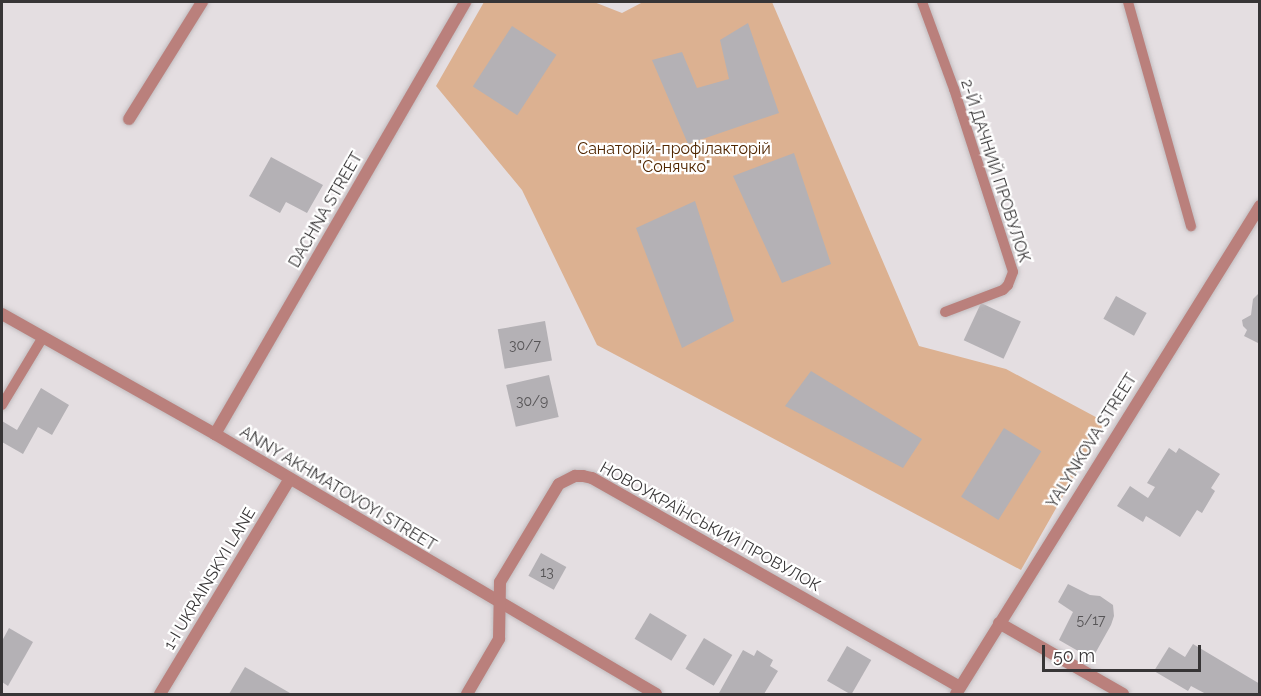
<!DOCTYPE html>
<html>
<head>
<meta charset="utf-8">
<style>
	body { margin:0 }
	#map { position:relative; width:1261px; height:696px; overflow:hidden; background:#e4dee1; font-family:Raleway,sans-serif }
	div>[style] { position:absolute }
	.green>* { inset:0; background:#dcb191 }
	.building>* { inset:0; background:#b4b1b5; transform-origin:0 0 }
	.roads { filter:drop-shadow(0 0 2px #c1bcbf) drop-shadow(0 0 2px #c1bcbf) }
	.lane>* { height:10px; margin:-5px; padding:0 5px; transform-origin:5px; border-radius:5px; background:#ba807c }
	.street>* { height:12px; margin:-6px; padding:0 6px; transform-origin:6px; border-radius:6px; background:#ba807c }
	span { translate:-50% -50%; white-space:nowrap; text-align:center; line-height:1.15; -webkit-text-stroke:4.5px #fff; paint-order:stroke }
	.number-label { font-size:14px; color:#565456 }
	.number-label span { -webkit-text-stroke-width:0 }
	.park-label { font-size:16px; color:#502600 }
	.street-label { font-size:16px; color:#373536 }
	.frame { position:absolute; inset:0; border:3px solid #373536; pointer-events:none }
	.scale { position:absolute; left:1042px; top:645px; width:159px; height:27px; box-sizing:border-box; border:3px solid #373536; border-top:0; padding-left:8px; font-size:18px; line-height:21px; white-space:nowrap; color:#373536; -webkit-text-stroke:4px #fff; paint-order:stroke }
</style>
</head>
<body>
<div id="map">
	<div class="green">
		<div style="clip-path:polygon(484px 2px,594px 2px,622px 13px,643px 2px,772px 2px,919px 346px,1006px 369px,1105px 422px,1021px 570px,597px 345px,522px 190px,436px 86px)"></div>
	</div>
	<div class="building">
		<div style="clip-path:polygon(748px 23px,779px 113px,688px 144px,652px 60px,682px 52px,697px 88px,729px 79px,720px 40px)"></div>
		<div style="left:512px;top:26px;width:53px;height:72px;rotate:33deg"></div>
		<div style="clip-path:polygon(794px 153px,831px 264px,782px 283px,733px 176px)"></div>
		<div style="clip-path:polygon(271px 157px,323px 185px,307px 213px,286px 202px,280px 213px,249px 196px)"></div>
		<div style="clip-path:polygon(695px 201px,734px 321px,682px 348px,636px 228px)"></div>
		<div style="clip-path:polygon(1260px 292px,1260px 344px,1244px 336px,1247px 330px,1243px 326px,1242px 320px,1251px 315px,1253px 299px)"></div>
		<div style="left:1116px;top:296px;width:35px;height:26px;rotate:29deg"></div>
		<div style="left:981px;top:303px;width:44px;height:41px;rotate:25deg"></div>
		<div style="left:545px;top:321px;width:40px;height:48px;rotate:80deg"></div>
		<div style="clip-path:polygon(811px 371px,922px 439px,903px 468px,785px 406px)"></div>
		<div style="left:549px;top:375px;width:43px;height:44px;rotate:77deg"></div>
		<div style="clip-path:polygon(41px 388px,69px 405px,52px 435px,38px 427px,23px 454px,2px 442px,2px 421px,17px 430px)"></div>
		<div style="left:1004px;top:428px;width:44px;height:81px;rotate:32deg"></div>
		<div style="clip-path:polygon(1169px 448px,1176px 453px,1179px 448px,1220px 474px,1211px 488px,1215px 491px,1202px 513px,1197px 510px,1180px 537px,1146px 516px,1143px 522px,1117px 506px,1130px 486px,1148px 498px,1155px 487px,1147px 483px)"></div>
		<div style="left:541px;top:553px;width:29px;height:26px;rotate:29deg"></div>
		<div style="clip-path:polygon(1068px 584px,1090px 595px,1100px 596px,1113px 605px,1114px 616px,1111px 625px,1092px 659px,1059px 640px,1073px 612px,1058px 602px)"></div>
		<div style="left:650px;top:613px;width:43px;height:30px;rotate:31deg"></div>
		<div style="clip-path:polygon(9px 628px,33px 642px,8px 686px,2px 682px,2px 641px)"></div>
		<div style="left:704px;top:638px;width:33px;height:36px;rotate:31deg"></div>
		<div style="clip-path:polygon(1193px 644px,1260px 684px,1260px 694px,1206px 694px,1191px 686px,1188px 691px,1154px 671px,1169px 647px,1185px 657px)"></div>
		<div style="left:847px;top:646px;width:28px;height:40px;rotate:30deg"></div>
		<div style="clip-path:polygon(743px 650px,754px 656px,757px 650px,773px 660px,770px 666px,778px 671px,764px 694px,721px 694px,719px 693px)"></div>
		<div style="clip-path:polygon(245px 667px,290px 693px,289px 694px,229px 694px)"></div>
	</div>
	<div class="roads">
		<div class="lane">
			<div style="left:922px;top:2px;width:93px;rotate:69.8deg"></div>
			<div style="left:954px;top:89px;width:192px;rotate:72.1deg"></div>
			<div style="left:1013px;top:272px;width:14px;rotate:111deg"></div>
			<div style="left:1008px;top:285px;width:7px;rotate:135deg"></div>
			<div style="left:1003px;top:290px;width:62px;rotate:159.2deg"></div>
			<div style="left:1128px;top:2px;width:233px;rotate:74.3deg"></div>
			<div style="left:2px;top:405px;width:79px;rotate:-58.9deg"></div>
		</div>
		<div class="street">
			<div style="left:129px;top:119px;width:138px;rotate:-58deg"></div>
			<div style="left:2px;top:314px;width:244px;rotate:29.4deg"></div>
			<div style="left:215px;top:434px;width:512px;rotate:30.52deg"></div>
			<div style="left:215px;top:434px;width:499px;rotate:-59.9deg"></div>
			<div style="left:999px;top:623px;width:143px;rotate:29.8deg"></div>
			<div style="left:160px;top:694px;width:250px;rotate:-58.9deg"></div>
			<div style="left:467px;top:694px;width:64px;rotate:-59.8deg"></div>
			<div style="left:499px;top:639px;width:57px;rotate:-89deg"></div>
			<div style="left:500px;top:582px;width:114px;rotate:-59deg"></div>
			<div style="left:559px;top:484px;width:18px;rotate:-27deg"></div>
			<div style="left:575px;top:476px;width:8px"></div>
			<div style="left:583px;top:476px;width:9px;rotate:13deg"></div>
			<div style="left:592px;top:478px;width:423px;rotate:29.6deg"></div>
			<div style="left:956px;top:694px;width:575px;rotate:-58.08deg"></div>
		</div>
	</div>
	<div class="number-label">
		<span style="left:525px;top:345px">30/7</span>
		<span style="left:532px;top:401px">30/9</span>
		<span style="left:547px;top:572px">13</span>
		<span style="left:1091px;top:620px">5/17</span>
	</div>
	<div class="park-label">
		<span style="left:674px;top:158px">Санаторій-профілакторій<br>"Сонячко"</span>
	</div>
	<div class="street-label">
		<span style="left:995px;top:171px;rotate:72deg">2-Й ДАЧНИЙ ПРОВУЛОК</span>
		<span style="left:326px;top:210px;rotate:-60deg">DACHNA STREET</span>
		<span style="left:1092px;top:441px;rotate:-58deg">YALYNKOVA STREET</span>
		<span style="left:338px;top:489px;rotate:31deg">ANNY AKHMATOVOYI STREET</span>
		<span style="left:710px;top:527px;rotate:29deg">НОВОУКРАЇНСЬКИЙ ПРОВУЛОК</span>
		<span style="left:210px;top:579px;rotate:-59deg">1-I UKRAINSKYI LANE</span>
	</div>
	<div class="frame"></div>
	<div class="scale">50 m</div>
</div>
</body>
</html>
